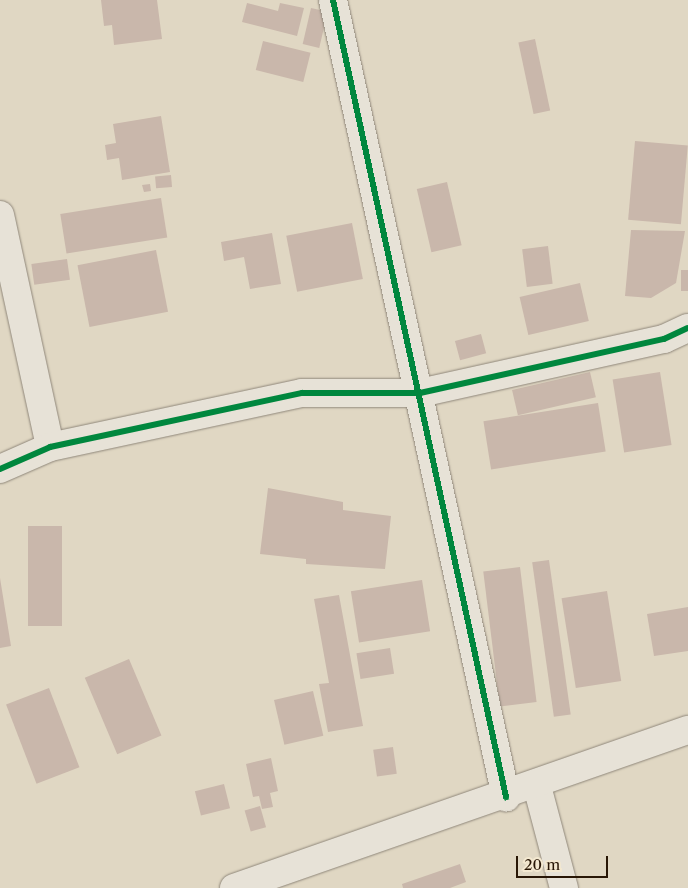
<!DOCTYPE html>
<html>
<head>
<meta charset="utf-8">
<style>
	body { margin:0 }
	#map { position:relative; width:688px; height:888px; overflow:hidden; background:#e0d7c3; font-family:"Libre Caslon Text",serif }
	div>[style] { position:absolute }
	.building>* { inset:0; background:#c9b7ab; transform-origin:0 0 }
	.roads { filter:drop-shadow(0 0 1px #8f877a) drop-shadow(0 0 1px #8f877a) }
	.minor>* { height:28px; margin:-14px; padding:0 14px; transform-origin:14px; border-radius:14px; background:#e7e2d7 }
	.cycleway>* { height:6px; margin:-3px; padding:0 3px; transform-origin:3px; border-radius:3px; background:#00873e }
	span { translate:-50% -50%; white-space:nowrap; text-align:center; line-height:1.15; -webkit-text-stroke:5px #f3e8d0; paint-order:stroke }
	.scale { position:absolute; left:516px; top:856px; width:92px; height:22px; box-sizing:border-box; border:2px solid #281605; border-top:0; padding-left:6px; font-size:15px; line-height:18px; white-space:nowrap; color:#281605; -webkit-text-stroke:4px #f3e8d0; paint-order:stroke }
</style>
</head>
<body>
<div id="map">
	<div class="building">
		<div style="clip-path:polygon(101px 0,157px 0,162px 39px,114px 45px,112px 25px,104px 26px)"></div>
		<div style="clip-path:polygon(247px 3px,278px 11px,280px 3px,304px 8px,297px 36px,242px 22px)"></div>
		<div style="left:311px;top:8px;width:17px;height:37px;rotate:13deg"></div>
		<div style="left:535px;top:39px;width:73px;height:17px;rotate:78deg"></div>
		<div style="left:263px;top:41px;width:49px;height:30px;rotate:14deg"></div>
		<div style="clip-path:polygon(161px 116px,170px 172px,122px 180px,119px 158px,107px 160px,105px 145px,116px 143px,113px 124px)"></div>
		<div style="left:635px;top:141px;width:53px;height:79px;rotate:5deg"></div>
		<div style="left:171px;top:175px;width:12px;height:16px;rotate:85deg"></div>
		<div style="left:447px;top:182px;width:65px;height:31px;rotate:77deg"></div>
		<div style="clip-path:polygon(150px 184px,151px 191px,144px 192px,142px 185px)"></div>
		<div style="left:161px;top:198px;width:40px;height:102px;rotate:81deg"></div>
		<div style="left:352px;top:223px;width:57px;height:67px;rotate:79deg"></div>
		<div style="clip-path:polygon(631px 230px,685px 231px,676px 283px,651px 298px,625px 296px)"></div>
		<div style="clip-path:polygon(272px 233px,281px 284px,250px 289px,244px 257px,224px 261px,221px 242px)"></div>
		<div style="left:548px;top:246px;width:38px;height:26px;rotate:83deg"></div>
		<div style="left:156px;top:250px;width:63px;height:80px;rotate:79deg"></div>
		<div style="left:67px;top:259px;width:21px;height:36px;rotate:82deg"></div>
		<div style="left:688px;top:270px;width:21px;height:7px;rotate:90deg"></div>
		<div style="left:580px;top:283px;width:39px;height:62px;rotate:77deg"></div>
		<div style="left:481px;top:334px;width:20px;height:27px;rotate:75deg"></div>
		<div style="left:590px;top:372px;width:26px;height:80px;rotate:77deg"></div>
		<div style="left:660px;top:372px;width:74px;height:48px;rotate:81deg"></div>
		<div style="left:598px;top:403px;width:49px;height:116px;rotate:81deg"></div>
		<div style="clip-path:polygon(268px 488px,343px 502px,343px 510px,391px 516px,385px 569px,306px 564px,306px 559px,260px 554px)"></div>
		<div style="left:28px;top:526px;width:34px;height:100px"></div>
		<div style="left:549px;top:560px;width:156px;height:17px;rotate:82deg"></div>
		<div style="left:520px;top:567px;width:136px;height:37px;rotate:83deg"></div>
		<div style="clip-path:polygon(0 578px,11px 646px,0 648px)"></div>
		<div style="left:422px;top:580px;width:52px;height:72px;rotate:81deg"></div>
		<div style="left:607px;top:591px;width:91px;height:46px;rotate:81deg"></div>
		<div style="clip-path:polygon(339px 595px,363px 726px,328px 732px,319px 684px,329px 683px,314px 599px)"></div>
		<div style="clip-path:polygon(688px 607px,688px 651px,654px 656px,647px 614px)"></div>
		<div style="left:390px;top:648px;width:26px;height:34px;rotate:81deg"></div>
		<div style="left:129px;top:659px;width:83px;height:48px;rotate:67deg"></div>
		<div style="left:49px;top:688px;width:85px;height:46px;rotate:69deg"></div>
		<div style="left:313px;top:691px;width:46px;height:40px;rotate:77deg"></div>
		<div style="left:393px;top:747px;width:27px;height:20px;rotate:82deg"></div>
		<div style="clip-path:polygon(271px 758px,278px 791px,270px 793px,273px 807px,262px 809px,259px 796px,253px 797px,246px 764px)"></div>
		<div style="left:224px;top:784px;width:25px;height:30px;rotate:76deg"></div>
		<div style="left:260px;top:806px;width:22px;height:16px;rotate:74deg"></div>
		<div style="clip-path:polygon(460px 864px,466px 882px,450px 888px,403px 888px,402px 884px)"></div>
	</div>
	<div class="roads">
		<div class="minor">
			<div style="left:333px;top:0;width:816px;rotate:77.75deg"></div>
			<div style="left:0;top:215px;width:237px;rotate:77.8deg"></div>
			<div style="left:0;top:469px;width:55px;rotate:-23.7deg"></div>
			<div style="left:50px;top:447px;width:258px;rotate:-12.1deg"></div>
			<div style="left:302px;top:393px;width:118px"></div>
			<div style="left:420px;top:393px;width:250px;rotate:-12.5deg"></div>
			<div style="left:664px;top:339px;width:26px;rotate:-25deg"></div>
			<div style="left:537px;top:786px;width:106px;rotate:75.2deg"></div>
			<div style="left:234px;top:888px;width:481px;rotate:-19.2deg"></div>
		</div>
	</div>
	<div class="cycleway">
		<div style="left:333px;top:0;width:816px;rotate:77.75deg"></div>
		<div style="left:0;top:469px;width:55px;rotate:-23.7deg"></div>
		<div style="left:50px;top:447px;width:258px;rotate:-12.1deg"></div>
		<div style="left:302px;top:393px;width:118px"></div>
		<div style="left:420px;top:393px;width:250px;rotate:-12.5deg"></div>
		<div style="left:664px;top:339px;width:26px;rotate:-25deg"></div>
	</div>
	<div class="scale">20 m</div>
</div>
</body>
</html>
